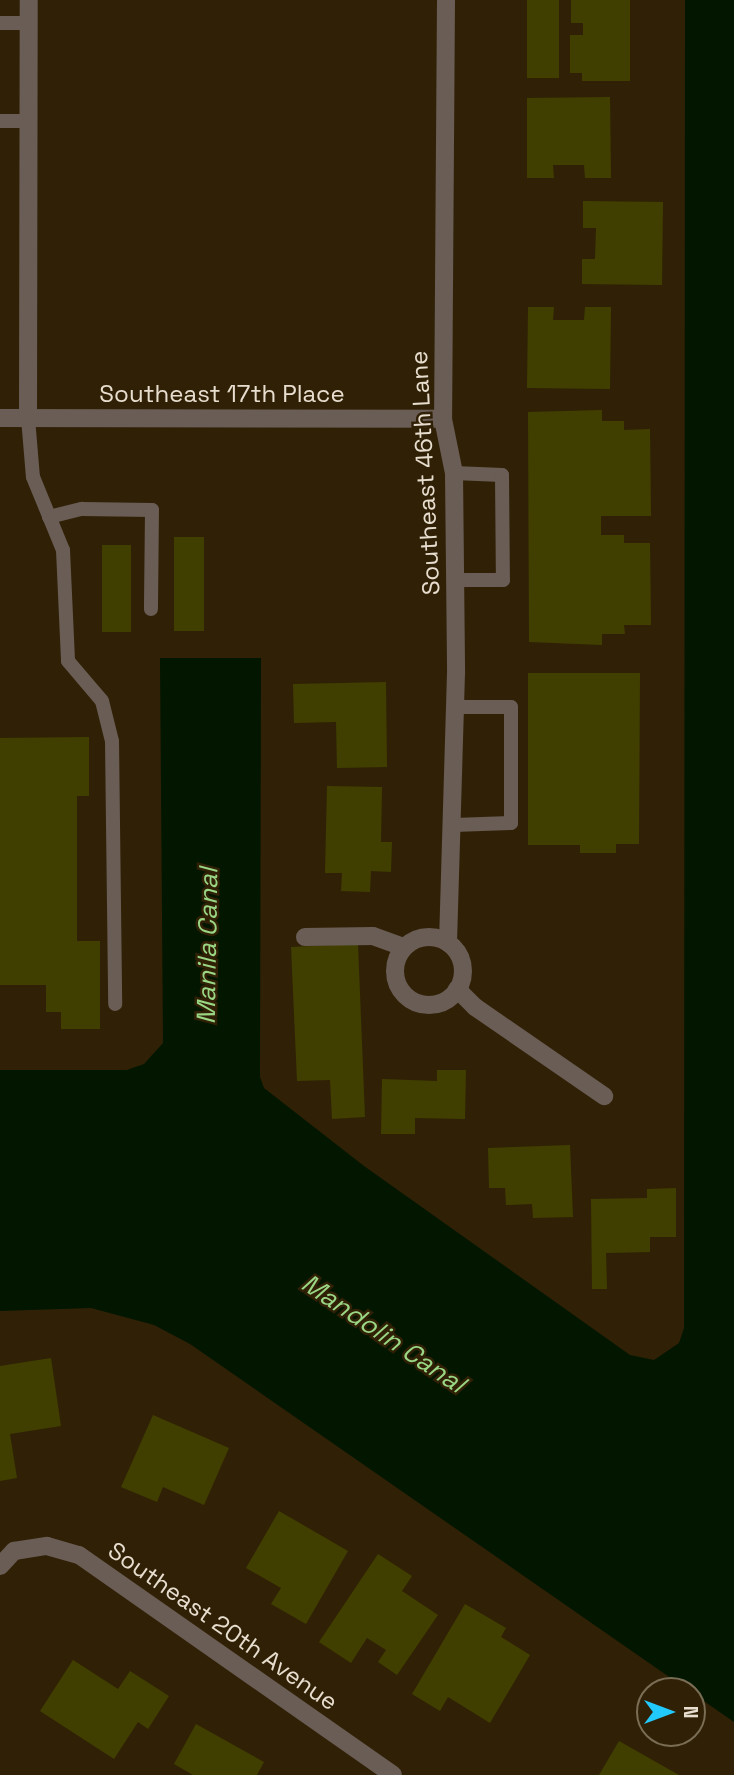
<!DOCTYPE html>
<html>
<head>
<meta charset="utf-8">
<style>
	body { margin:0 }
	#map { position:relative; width:734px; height:1775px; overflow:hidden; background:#302106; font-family:"Space Grotesk",sans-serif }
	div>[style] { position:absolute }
	.water>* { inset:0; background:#031600 }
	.building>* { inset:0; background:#403f00; transform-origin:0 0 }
	.lane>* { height:14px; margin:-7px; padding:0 7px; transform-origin:7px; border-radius:7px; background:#6a5d56 }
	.street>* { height:18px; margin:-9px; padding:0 9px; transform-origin:9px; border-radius:9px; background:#6a5d56 }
	.street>.ring { margin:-9px; padding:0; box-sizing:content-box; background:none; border:18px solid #6a5d56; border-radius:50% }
	span { translate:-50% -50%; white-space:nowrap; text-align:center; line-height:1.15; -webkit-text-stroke:5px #302106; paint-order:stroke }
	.street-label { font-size:24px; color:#e8decf }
	.water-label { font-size:26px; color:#9ad785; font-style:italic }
	.north { position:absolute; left:636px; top:1677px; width:70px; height:70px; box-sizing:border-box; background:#302106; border:2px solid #7a6d56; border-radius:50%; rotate:90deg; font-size:19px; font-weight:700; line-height:28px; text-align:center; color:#e8decf }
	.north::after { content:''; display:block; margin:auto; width:24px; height:32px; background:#21c9fd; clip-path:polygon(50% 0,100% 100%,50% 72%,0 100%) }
</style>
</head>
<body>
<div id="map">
	<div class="water">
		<div style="clip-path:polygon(685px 0,734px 0,734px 1722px,190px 1344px,154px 1325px,91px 1308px,0 1311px,0 1070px,127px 1070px,144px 1064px,163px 1043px,160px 658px,261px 658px,260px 1077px,264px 1088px,364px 1166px,630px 1355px,654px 1360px,679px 1343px,684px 1328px)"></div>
	</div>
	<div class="building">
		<div style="left:527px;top:0;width:32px;height:78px"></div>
		<div style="clip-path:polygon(571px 0,630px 0,630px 81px,582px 81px,582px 73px,570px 73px,570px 35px,583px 35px,583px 23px,571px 23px)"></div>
		<div style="clip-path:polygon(610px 97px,611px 178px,585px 178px,584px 165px,553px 165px,554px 178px,527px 178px,527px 98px)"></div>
		<div style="clip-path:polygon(583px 201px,663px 202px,662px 285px,582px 284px,582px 259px,595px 259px,596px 228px,583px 228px)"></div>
		<div style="clip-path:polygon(528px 307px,554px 307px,553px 320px,584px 320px,585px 307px,611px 307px,610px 389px,527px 388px)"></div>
		<div style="clip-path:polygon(602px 410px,602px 421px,624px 421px,624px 430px,650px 429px,651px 516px,601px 516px,601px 535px,624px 535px,624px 543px,650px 543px,651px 625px,624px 625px,625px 634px,602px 634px,602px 645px,529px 642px,528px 412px)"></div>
		<div style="left:174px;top:537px;width:30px;height:94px"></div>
		<div style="left:102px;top:545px;width:29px;height:87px"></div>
		<div style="clip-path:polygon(528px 673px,640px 673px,639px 844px,616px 844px,616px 853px,580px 853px,580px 845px,528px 845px)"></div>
		<div style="clip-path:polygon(386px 682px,387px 767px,337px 768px,336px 722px,294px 723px,293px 684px)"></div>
		<div style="clip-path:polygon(89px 737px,89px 796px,77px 796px,77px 941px,100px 941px,100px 1029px,61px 1029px,61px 1012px,46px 1012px,46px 985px,0 985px,0 738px)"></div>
		<div style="clip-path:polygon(327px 786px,382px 787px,381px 842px,392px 842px,391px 872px,371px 871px,370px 892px,341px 891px,342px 873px,325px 873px)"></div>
		<div style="clip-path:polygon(358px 944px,365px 1117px,332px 1119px,330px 1080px,297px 1081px,291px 947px)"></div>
		<div style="clip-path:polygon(437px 1070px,466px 1070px,465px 1119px,415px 1118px,415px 1134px,381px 1134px,382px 1079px,437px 1081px)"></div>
		<div style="clip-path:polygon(570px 1145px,573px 1217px,533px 1218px,532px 1204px,506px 1205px,505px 1188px,489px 1188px,488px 1148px)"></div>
		<div style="clip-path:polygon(676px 1188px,676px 1237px,650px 1237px,650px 1252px,606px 1253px,607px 1289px,592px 1289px,591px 1199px,647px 1198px,647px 1189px)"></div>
		<div style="clip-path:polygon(51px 1358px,61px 1426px,10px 1434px,17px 1478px,0 1481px,0 1366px)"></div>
		<div style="clip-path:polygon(153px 1415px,229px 1448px,204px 1505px,163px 1487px,157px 1502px,121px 1487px)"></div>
		<div style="clip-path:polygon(279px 1511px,348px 1551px,306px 1624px,271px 1604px,281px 1588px,246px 1568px)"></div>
		<div style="clip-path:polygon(378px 1554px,412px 1576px,402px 1591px,438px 1615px,397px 1675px,378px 1662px,386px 1650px,367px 1638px,351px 1663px,319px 1642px)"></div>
		<div style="clip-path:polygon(465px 1604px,506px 1628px,501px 1637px,530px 1655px,490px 1723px,448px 1697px,440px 1711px,412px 1694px)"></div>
		<div style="clip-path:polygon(73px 1660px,118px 1689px,130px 1671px,169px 1696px,148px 1729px,138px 1722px,114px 1759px,40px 1711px)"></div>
		<div style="clip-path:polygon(196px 1724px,264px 1762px,257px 1775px,193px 1775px,174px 1764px)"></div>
		<div style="clip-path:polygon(619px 1741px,679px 1775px,599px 1775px)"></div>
	</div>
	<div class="lane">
		<div style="left:0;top:23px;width:29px"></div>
		<div style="left:0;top:121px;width:29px"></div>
		<div style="left:28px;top:418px;width:59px;rotate:85.2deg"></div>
		<div style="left:33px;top:477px;width:79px;rotate:67.7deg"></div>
		<div style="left:63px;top:550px;width:111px;rotate:87.4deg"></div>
		<div style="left:68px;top:661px;width:52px;rotate:49.6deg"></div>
		<div style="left:102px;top:701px;width:41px;rotate:76deg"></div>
		<div style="left:112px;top:741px;width:263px;rotate:89.3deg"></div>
		<div style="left:454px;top:473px;width:48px;rotate:2.4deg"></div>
		<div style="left:502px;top:475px;width:105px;rotate:89.5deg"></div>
		<div style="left:503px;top:580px;width:47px;rotate:180deg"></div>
		<div style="left:49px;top:517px;width:34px;rotate:-14deg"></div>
		<div style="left:82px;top:509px;width:70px;rotate:0.8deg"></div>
		<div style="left:152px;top:510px;width:99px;rotate:90.6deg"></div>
		<div style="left:454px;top:825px;width:57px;rotate:-2deg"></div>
		<div style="left:511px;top:823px;width:116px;rotate:-90deg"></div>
		<div style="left:511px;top:707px;width:56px;rotate:180deg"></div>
	</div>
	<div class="street">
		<div style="left:446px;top:0;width:419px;rotate:90.4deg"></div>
		<div style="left:443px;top:419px;width:55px;rotate:78.5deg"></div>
		<div style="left:454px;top:473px;width:200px;rotate:89.4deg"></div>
		<div style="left:456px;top:673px;width:270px;rotate:91.7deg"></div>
		<div style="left:0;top:418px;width:443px;rotate:0.1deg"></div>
		<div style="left:28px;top:418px;width:418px;rotate:-89.9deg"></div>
		<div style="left:305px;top:937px;width:68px;rotate:-0.8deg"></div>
		<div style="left:373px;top:936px;width:33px;rotate:20deg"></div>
		<div class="ring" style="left:395px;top:937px;width:50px;height:50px"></div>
		<div style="left:457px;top:989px;width:25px;rotate:45deg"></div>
		<div style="left:475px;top:1007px;width:157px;rotate:34.6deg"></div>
		<div style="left:0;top:1566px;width:21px;rotate:-47deg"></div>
		<div style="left:14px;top:1551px;width:33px;rotate:-9deg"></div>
		<div style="left:47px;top:1546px;width:33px;rotate:16deg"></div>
		<div style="left:79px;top:1555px;width:383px;rotate:35deg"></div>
	</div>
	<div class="street-label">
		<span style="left:222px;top:394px">Southeast 17th Place</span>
		<span style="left:425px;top:473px;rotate:-93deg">Southeast 46th Lane</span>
		<span style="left:223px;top:1626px;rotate:35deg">Southeast 20th Avenue</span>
	</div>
	<div class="water-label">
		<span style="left:208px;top:946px;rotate:-89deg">Manila Canal</span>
		<span style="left:383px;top:1334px;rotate:34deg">Mandolin Canal</span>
	</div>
	<div class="north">N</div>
</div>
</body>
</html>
